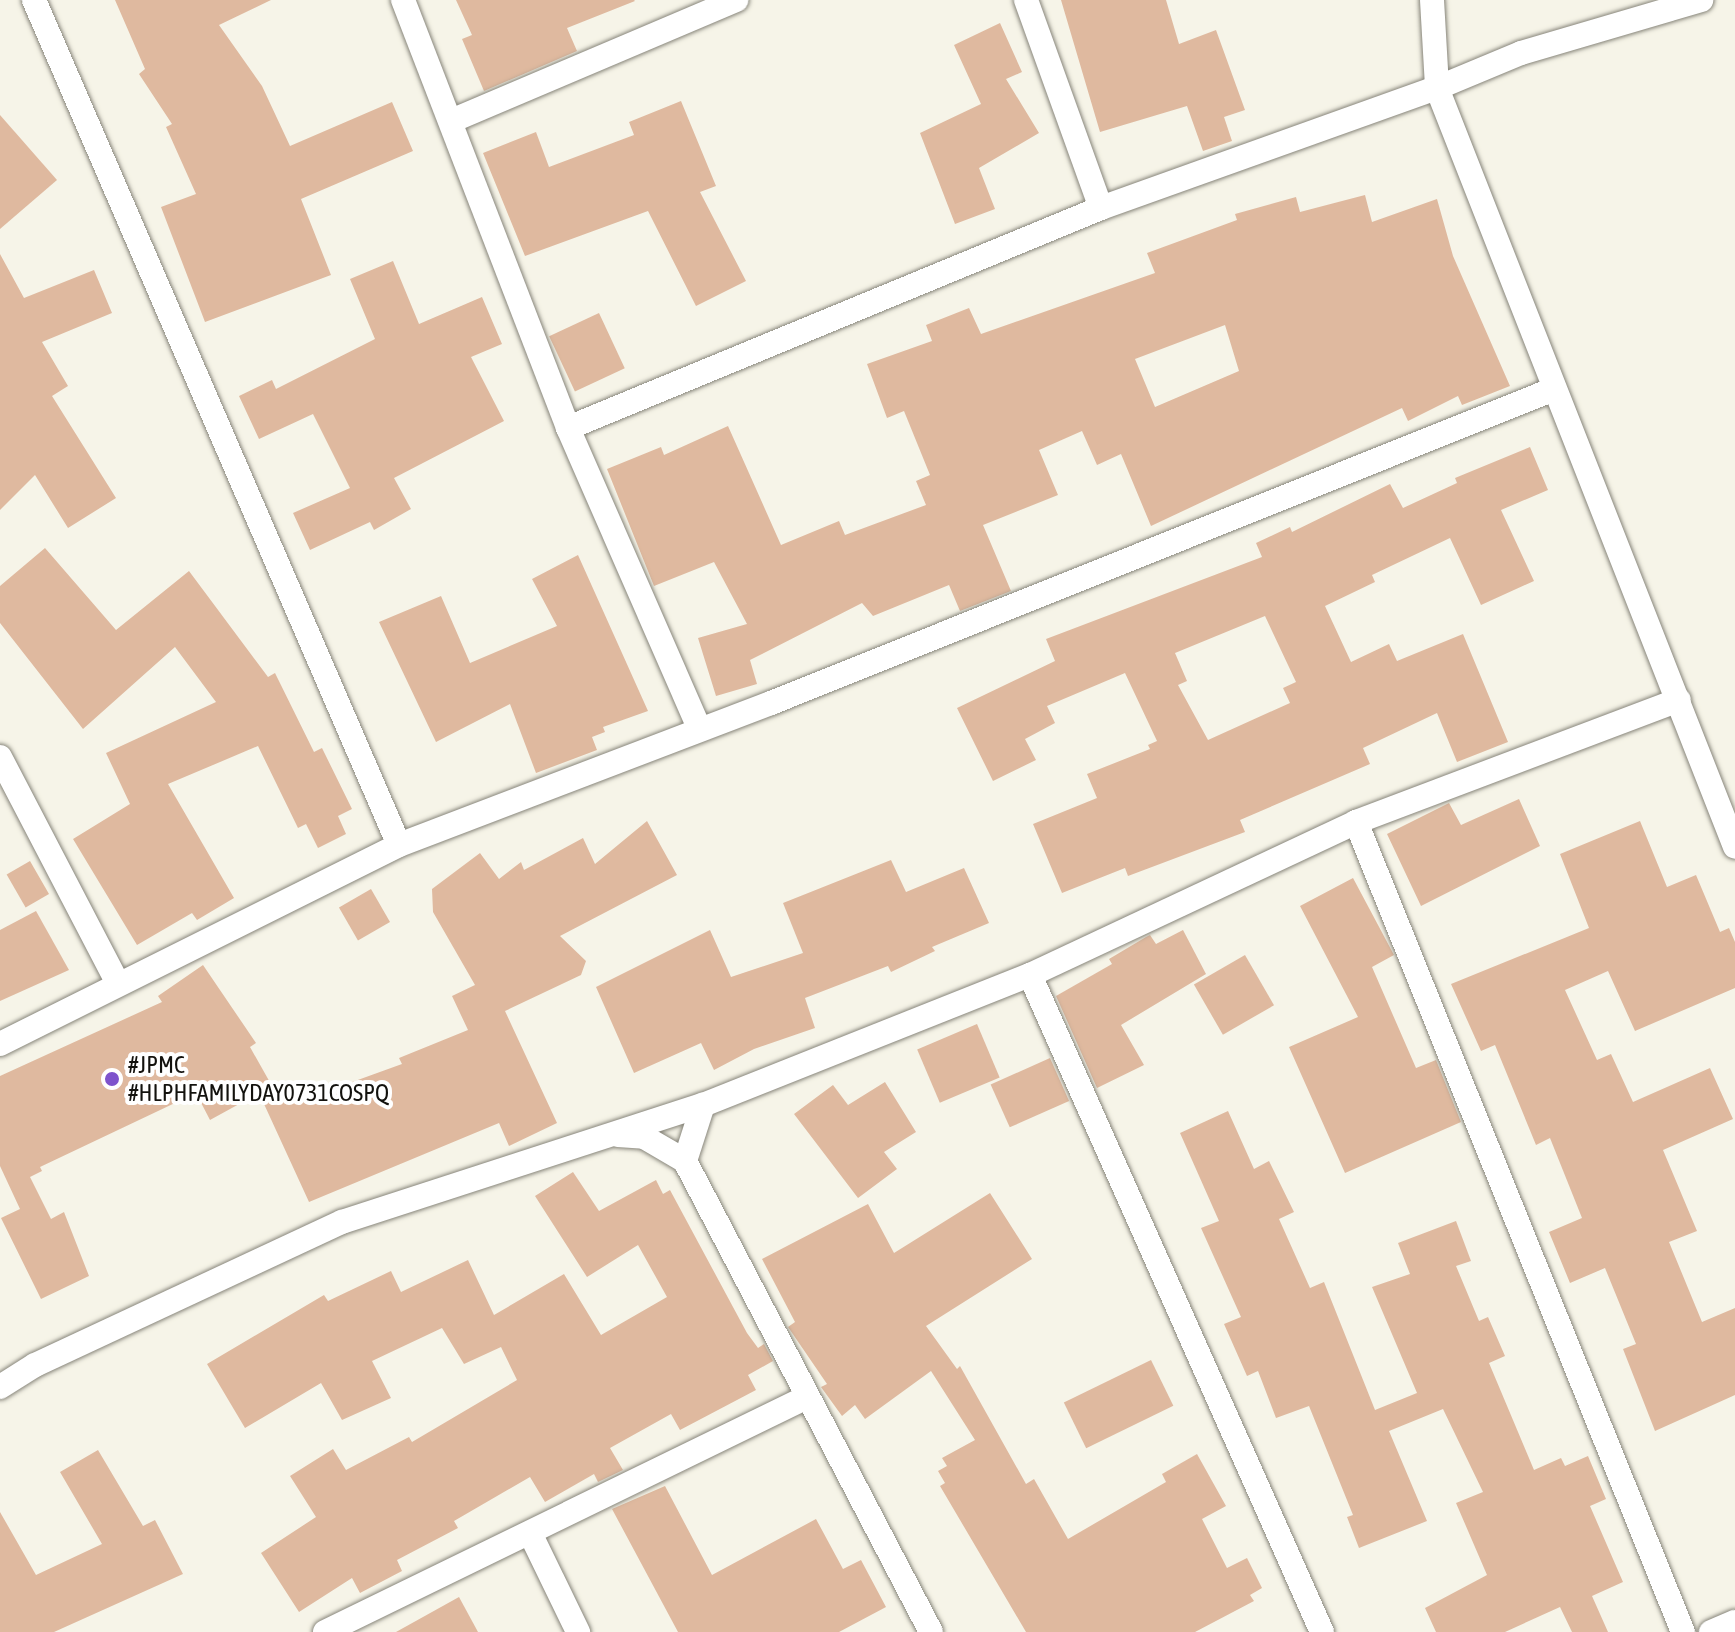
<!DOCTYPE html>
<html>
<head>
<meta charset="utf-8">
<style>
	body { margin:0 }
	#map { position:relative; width:1735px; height:1632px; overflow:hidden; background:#f6f4e8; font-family:"Asap Condensed",sans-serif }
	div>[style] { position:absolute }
	.building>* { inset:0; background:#dfb99f; transform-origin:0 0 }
	.roads { filter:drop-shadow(0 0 2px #87857a) drop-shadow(0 0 2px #87857a) }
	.minor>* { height:24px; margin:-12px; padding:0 12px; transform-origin:12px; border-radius:12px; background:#fff }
	.dots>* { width:22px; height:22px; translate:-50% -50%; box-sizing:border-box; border:4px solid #fff; border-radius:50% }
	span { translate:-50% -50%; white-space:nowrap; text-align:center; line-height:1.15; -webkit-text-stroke:8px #fff; paint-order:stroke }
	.poi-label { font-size:24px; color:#13120e }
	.left { translate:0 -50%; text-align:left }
</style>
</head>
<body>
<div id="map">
	<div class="building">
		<div style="clip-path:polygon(115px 0,271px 0,219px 25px,262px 86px,290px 146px,392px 102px,413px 151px,301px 199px,331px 275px,205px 322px,161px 207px,196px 194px,166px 127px,172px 124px,139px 74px,145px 69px)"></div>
		<div style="clip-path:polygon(456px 0,634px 0,635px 1px,567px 28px,577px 51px,484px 91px,462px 39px,472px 35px)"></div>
		<div style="clip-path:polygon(1061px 0,1166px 0,1179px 44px,1216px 30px,1245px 110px,1224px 117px,1232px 141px,1203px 151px,1187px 106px,1100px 132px)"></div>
		<div style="clip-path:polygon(1000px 23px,1022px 72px,1006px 79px,1039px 133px,979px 168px,995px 209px,955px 224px,920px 133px,981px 104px,954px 45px)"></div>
		<div style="clip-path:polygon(681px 101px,716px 186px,700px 192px,746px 281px,696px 306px,648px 211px,525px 256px,483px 153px,536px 132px,549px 167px,634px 135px,629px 122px)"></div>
		<div style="clip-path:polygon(0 115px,57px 180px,0 229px)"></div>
		<div style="clip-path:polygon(evenodd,1365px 195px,1372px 222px,1437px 199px,1453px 256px,1510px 386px,1462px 405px,1458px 396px,1408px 421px,1402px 408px,1151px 526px,1121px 454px,1097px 465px,1082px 431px,1039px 450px,1058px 495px,983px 525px,1011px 591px,960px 611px,949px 585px,873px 616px,862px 603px,750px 660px,757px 684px,716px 696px,698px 638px,747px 624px,714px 562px,654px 586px,607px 469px,661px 447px,664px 455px,728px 426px,781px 545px,839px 521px,845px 535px,926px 505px,916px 481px,930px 475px,904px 411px,887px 418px,867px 364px,932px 341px,926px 325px,969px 308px,981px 334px,1155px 273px,1147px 253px,1237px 220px,1235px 214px,1296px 197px,1300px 212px,1365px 195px,1225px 325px,1239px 371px,1155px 407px,1135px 359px,1225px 325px)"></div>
		<div style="clip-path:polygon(0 254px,24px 298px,94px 270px,112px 313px,42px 342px,68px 386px,52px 396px,116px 498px,68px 528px,35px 475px,0 510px)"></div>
		<div style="clip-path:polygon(393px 261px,419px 324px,482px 297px,502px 344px,471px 357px,504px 421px,394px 478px,411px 509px,374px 530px,370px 522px,310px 550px,293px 513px,350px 488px,313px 414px,259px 439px,239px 396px,272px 380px,276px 389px,375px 339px,350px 279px)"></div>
		<div style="left:599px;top:313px;width:61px;height:55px;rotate:65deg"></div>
		<div style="clip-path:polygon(evenodd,1530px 447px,1548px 490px,1501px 510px,1534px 581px,1481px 605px,1450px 538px,1372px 575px,1375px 582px,1325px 606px,1351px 662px,1389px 644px,1397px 661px,1463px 634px,1508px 742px,1457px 762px,1437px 713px,1363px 748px,1370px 764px,1240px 820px,1245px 832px,1128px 876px,1125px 868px,1062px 893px,1033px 824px,1097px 798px,1087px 774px,1150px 749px,1148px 745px,1157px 741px,1125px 673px,1047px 706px,1055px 723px,1025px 739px,1036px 760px,993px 781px,957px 708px,1055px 661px,1046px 639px,1262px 557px,1256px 543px,1290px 527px,1292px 532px,1390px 484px,1403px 508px,1457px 483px,1455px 478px,1530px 447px,1265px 616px,1296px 682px,1283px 688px,1290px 703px,1208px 740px,1178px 685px,1187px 681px,1175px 653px,1265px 616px)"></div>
		<div style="clip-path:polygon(45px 548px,116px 630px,189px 571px,268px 677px,275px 673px,314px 752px,322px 748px,352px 809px,338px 816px,346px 834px,318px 848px,306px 824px,298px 828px,258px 746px,168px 784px,234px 898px,197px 920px,192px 913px,137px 945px,73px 839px,130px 804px,106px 753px,216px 702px,175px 647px,83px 729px,0 623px,0 586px)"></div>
		<div style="clip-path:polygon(578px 555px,648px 711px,603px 727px,605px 732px,592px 737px,597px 750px,536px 773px,510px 704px,436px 742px,379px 622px,441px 596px,470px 663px,557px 626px,532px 579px)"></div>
		<div style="clip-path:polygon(1519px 799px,1540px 846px,1421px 906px,1387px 834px,1449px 803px,1461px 825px)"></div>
		<div style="clip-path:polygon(647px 821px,677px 875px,560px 936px,586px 961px,581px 975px,505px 1011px,557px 1123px,509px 1146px,499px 1123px,309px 1202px,264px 1104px,313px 1081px,319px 1094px,402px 1064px,399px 1058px,468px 1030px,452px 996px,475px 985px,433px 912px,432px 889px,480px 853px,499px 879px,521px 862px,524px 870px,583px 838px,595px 864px)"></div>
		<div style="clip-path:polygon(1640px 821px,1667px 887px,1696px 875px,1720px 932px,1729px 928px,1735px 942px,1735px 988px,1635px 1031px,1608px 971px,1565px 990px,1597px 1060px,1611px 1054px,1633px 1102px,1710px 1068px,1733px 1119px,1663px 1150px,1697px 1231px,1669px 1242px,1702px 1322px,1735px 1308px,1735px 1395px,1655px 1431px,1623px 1349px,1636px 1344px,1605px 1268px,1570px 1283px,1549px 1232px,1582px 1218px,1550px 1138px,1536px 1145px,1495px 1045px,1481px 1051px,1451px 984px,1589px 928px,1560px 854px)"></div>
		<div style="clip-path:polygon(891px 860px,906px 892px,964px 868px,989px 923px,932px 947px,935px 951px,891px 972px,888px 966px,805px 998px,815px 1028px,754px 1049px,714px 1070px,701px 1043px,634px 1073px,596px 987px,710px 930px,731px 977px,803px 953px,783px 903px)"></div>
		<div style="left:30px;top:861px;width:38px;height:27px;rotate:60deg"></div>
		<div style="clip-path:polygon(1353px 878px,1394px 955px,1372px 967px,1416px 1068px,1436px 1060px,1461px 1122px,1345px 1173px,1289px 1047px,1358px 1017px,1300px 906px)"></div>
		<div style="left:371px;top:889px;width:38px;height:37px;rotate:60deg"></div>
		<div style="clip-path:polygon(36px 911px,69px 970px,0 1001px,0 930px)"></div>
		<div style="clip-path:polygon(1183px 930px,1206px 974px,1121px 1025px,1144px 1065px,1097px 1088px,1056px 996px,1112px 964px,1109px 959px,1146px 937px,1150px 935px,1156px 944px)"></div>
		<div style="left:1245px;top:955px;width:58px;height:59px;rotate:60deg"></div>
		<div style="clip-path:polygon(203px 965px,256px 1043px,250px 1047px,272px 1086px,210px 1120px,196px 1093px,40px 1167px,42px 1171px,30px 1177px,51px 1219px,64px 1212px,89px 1276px,41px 1299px,1px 1218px,20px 1209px,0 1166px,0 1076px,162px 1002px,158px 996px)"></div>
		<div style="left:977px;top:1024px;width:58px;height:65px;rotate:67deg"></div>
		<div style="left:1050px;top:1058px;width:47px;height:65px;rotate:66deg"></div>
		<div style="clip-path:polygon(885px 1082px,916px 1132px,884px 1152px,897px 1169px,858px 1198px,794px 1114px,833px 1085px,848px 1105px)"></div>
		<div style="clip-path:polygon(1228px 1111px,1254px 1169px,1269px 1161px,1294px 1212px,1279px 1219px,1310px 1288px,1324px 1282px,1375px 1410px,1417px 1393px,1372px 1287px,1410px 1274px,1398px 1243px,1456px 1221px,1471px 1261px,1456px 1266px,1479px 1321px,1488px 1317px,1505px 1356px,1489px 1363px,1534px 1470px,1561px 1458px,1565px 1466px,1588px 1456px,1606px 1499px,1590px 1506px,1623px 1582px,1592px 1596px,1608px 1632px,1572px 1632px,1560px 1607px,1505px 1632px,1436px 1632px,1425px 1608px,1487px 1575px,1456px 1503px,1483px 1492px,1443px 1409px,1389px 1431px,1427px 1521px,1359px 1548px,1347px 1517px,1353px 1515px,1309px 1406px,1276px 1418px,1258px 1371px,1247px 1376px,1224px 1324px,1241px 1317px,1201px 1228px,1219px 1221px,1180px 1133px)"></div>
		<div style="clip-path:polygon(573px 1172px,599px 1211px,656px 1180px,663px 1194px,670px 1190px,747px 1333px,758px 1348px,764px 1344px,773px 1361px,748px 1375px,756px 1390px,680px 1430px,671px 1414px,610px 1448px,623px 1470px,598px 1482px,594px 1474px,545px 1502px,530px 1477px,454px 1521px,458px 1528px,397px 1560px,402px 1571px,360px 1593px,352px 1578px,299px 1612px,261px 1553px,316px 1517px,290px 1476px,333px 1449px,346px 1470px,409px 1437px,412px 1442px,517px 1380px,501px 1347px,464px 1364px,442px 1328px,372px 1361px,391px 1398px,342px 1420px,321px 1383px,245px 1428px,207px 1364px,324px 1295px,328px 1301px,391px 1271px,401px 1292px,468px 1260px,494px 1315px,564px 1274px,601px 1335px,667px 1297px,638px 1245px,587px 1277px,535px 1196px)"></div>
		<div style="clip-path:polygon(990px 1193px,1032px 1259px,926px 1326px,957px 1369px,960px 1366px,1026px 1484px,1034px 1479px,1068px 1539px,1166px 1482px,1162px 1474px,1197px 1454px,1226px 1506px,1202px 1519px,1227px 1568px,1247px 1558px,1262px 1588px,1250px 1595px,1254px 1601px,1195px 1632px,1026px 1632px,940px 1486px,945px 1483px,938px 1471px,947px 1466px,942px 1458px,975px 1440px,931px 1371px,865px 1419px,855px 1405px,842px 1416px,821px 1387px,827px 1384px,788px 1327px,795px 1322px,762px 1259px,868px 1204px,894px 1253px)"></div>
		<div style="left:1151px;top:1360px;width:51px;height:97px;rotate:64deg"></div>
		<div style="clip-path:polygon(98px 1450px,143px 1526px,155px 1520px,183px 1574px,54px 1632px,0 1632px,0 1512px,36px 1575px,102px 1544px,60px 1472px)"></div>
		<div style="clip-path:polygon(665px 1486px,712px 1575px,816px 1519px,843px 1569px,861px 1560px,886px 1607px,839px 1632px,678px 1632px,612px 1509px)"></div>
		<div style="clip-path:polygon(459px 1597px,478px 1632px,396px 1632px)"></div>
	</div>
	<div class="roads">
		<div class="minor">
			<div style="left:34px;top:0;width:920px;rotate:66.64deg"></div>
			<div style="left:403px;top:0;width:459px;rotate:68.9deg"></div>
			<div style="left:568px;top:428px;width:577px;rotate:-22.43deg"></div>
			<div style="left:1101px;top:208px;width:357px;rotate:-19.7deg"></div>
			<div style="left:1437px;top:88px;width:91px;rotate:-22.6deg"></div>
			<div style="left:1521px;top:53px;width:188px;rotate:-16.4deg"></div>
			<div style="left:1026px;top:0;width:221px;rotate:70.2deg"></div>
			<div style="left:1432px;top:0;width:88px;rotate:86.7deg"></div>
			<div style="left:1437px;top:88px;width:815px;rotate:68.56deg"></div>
			<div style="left:451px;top:121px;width:310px;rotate:-23deg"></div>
			<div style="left:568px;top:428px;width:327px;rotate:66.4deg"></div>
			<div style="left:0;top:757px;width:254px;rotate:62.5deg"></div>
			<div style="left:1356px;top:822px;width:874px;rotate:68.02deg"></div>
			<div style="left:1030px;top:975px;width:719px;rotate:66.04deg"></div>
			<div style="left:0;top:1044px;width:446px;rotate:-26.5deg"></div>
			<div style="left:399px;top:845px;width:398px;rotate:-20.9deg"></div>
			<div style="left:771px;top:703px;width:844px;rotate:-21.85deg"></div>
			<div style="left:618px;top:1135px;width:26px;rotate:4deg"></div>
			<div style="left:644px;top:1137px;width:48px;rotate:30.3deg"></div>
			<div style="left:685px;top:1161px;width:531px;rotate:62.42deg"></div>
			<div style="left:685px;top:1161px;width:59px;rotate:-72.2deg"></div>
			<div style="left:0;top:1387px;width:41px;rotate:-32.2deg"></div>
			<div style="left:35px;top:1365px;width:339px;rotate:-25deg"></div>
			<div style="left:342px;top:1222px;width:379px;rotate:-18deg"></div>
			<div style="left:703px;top:1105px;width:352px;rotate:-21.7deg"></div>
			<div style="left:1030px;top:975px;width:360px;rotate:-25.1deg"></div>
			<div style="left:1356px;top:822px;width:345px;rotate:-20.7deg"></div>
			<div style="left:531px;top:1535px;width:108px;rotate:64.1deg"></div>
			<div style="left:325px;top:1632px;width:534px;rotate:-25.99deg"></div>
			<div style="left:1711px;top:1632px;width:26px;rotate:-23deg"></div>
		</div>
	</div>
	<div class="dots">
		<div style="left:112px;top:1079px;background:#7e53cc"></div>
	</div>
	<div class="poi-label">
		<span class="left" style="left:128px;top:1079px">#JPMC<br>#HLPHFAMILYDAY0731COSPQ</span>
	</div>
</div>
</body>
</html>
